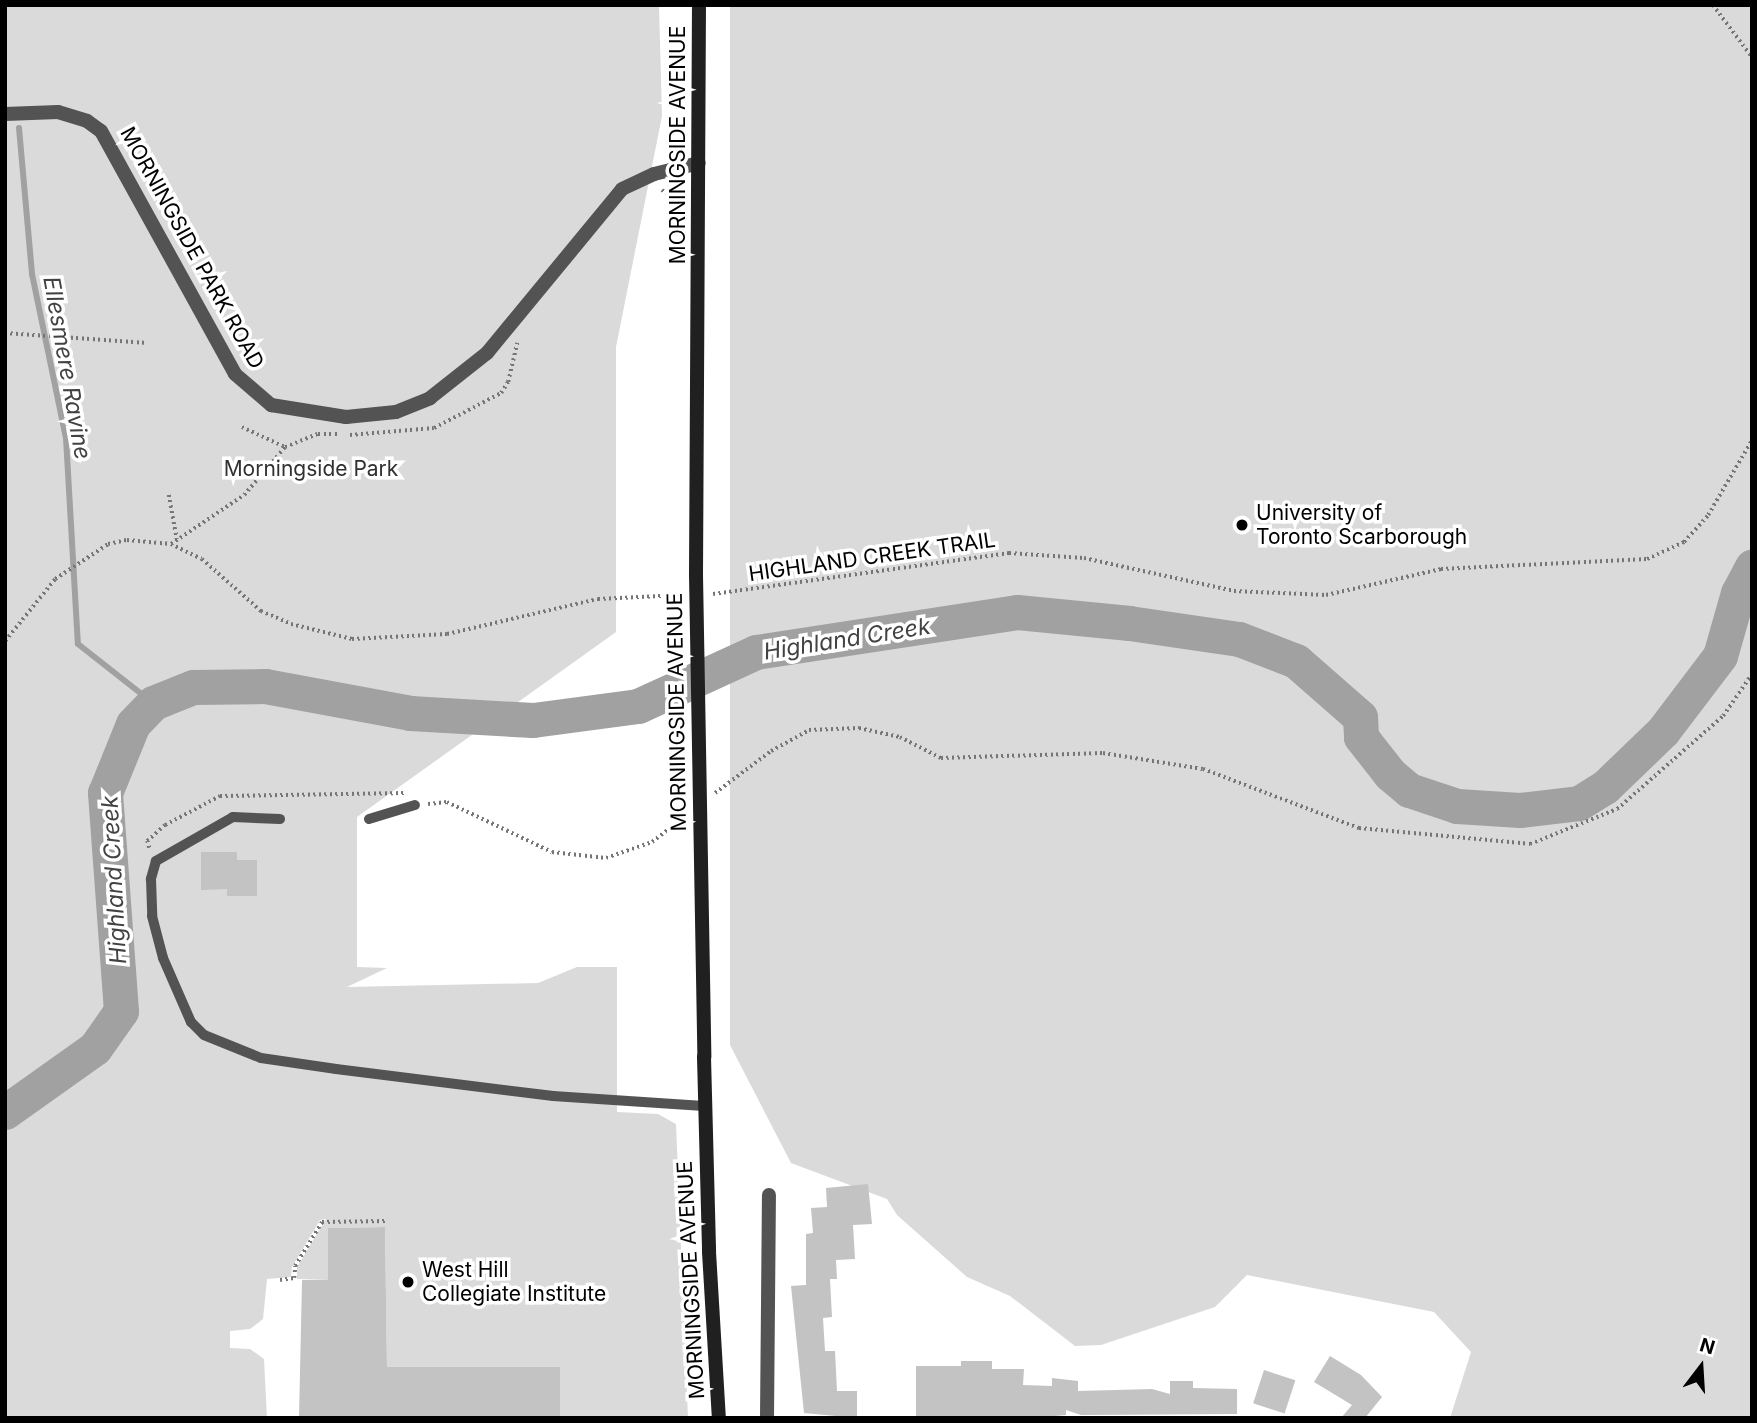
<!DOCTYPE html>
<html>
<head>
<meta charset="utf-8">
<style>
	body { margin:0 }
	#map { position:relative; width:1757px; height:1423px; overflow:hidden; background:#fff; font-family:Inter,sans-serif }
	div>[style] { position:absolute }
	.green>* { inset:0; background:#dadada }
	.stream>* { height:6px; margin:-3px; padding:0 3px; transform-origin:3px; border-radius:3px; background:#a1a1a1 }
	.river>* { height:35px; margin:-17.5px; padding:0 17.5px; transform-origin:17.5px; border-radius:17.5px; background:#a1a1a1 }
	.building>* { inset:0; background:#c3c3c3; transform-origin:0 0 }
	.path>* { height:3.5px; margin-top:-1.75px; transform-origin:0; background:repeating-linear-gradient(90deg,#757575 0 2px,transparent 0 5.5px) }
	.service>* { height:10px; margin:-5px; padding:0 5px; transform-origin:5px; border-radius:5px; background:#535353 }
	.minor>* { height:14px; margin:-7px; padding:0 7px; transform-origin:7px; border-radius:7px; background:#535353 }
	.secondary>* { height:14px; margin:-7px; padding:0 7px; transform-origin:7px; border-radius:7px; background:#202020 }
	.secondary-bridge>* { height:14px; margin:-7px; padding:0 7px; transform-origin:7px; border-radius:7px; background:#202020 }
	.dots>* { width:19px; height:19px; translate:-50% -50%; box-sizing:border-box; border:4px solid #fff; border-radius:50% }
	span { translate:-50% -50%; white-space:nowrap; text-align:center; line-height:1.15; -webkit-text-stroke:7px #fff; paint-order:stroke }
	.street-label { font-size:21px; color:#000 }
	.park-label { font-size:21px; color:#313131 }
	.poi-label { font-size:21px; color:#000 }
	.left { translate:0 -50%; text-align:left }
	.water-label { font-size:23px; color:#424242; font-style:italic }
	.frame { position:absolute; inset:0; border:7px solid #000; pointer-events:none }
	.north { position:absolute; left:1666px; top:1332px; width:70px; height:70px; -webkit-text-stroke:5px #fff; paint-order:stroke; rotate:17deg; font-size:19px; font-weight:700; line-height:28px; text-align:center; color:#000 }
	.north::after { content:''; display:block; margin:auto; width:24px; height:32px; background:#000; clip-path:polygon(50% 0,100% 100%,50% 72%,0 100%) }
</style>
</head>
<body>
<div id="map">
	<div class="green">
		<div style="clip-path:polygon(5px 5px,659px 5px,662px 116px,616px 347px,616px 632px,357px 817px,357px 967px,387px 968px,347px 987px,538px 983px,577px 967px,617px 967px,617px 1112px,658px 1114px,676px 1124px,688px 1418px,560px 1418px,560px 1367px,387px 1367px,385px 1227px,328px 1228px,328px 1280px,297px 1279px,297px 1267px,326px 1219px,320px 1220px,292px 1267px,291px 1277px,267px 1279px,263px 1319px,250px 1329px,230px 1331px,230px 1348px,250px 1349px,264px 1359px,267px 1418px,5px 1418px)"></div>
		<div style="clip-path:polygon(730px 5px,1752px 5px,1752px 1418px,1450px 1418px,1471px 1352px,1434px 1312px,1247px 1275px,1215px 1307px,1101px 1345px,1075px 1346px,1010px 1296px,967px 1277px,897px 1215px,887px 1199px,791px 1163px,730px 1045px)"></div>
	</div>
	<div class="stream">
		<div style="left:19px;top:128px;width:147px;rotate:84.9deg"></div>
		<div style="left:32px;top:274px;width:167px;rotate:78.3deg"></div>
		<div style="left:66px;top:438px;width:206px;rotate:86.7deg"></div>
		<div style="left:78px;top:644px;width:95px;rotate:38.2deg"></div>
	</div>
	<div class="river">
		<div style="left:5px;top:1112px;width:110px;rotate:-35.4deg"></div>
		<div style="left:95px;top:1048px;width:45px;rotate:-54.9deg"></div>
		<div style="left:121px;top:1011px;width:219px;rotate:-94.2deg"></div>
		<div style="left:105px;top:793px;width:74px;rotate:-67.9deg"></div>
		<div style="left:133px;top:724px;width:29px;rotate:-46deg"></div>
		<div style="left:153px;top:703px;width:43px;rotate:-21.8deg"></div>
		<div style="left:193px;top:687px;width:72px;rotate:-0.8deg"></div>
		<div style="left:265px;top:686px;width:147px;rotate:10.5deg"></div>
		<div style="left:410px;top:713px;width:123px;rotate:3.3deg"></div>
		<div style="left:533px;top:720px;width:106px;rotate:-7.6deg"></div>
		<div style="left:638px;top:706px;width:130px;rotate:-24.6deg"></div>
		<div style="left:756px;top:652px;width:264px;rotate:-8.7deg"></div>
		<div style="left:1017px;top:612px;width:113px;rotate:5.6deg"></div>
		<div style="left:1129px;top:623px;width:111px;rotate:8.3deg"></div>
		<div style="left:1239px;top:639px;width:61px;rotate:21.1deg"></div>
		<div style="left:1296px;top:661px;width:85px;rotate:41.2deg"></div>
		<div style="left:1360px;top:717px;width:20px;rotate:87deg"></div>
		<div style="left:1361px;top:737px;width:47px;rotate:51.9deg"></div>
		<div style="left:1390px;top:774px;width:25px;rotate:40deg"></div>
		<div style="left:1409px;top:790px;width:51px;rotate:18.4deg"></div>
		<div style="left:1457px;top:806px;width:63px;rotate:3.6deg"></div>
		<div style="left:1520px;top:810px;width:59px;rotate:-6.8deg"></div>
		<div style="left:1579px;top:803px;width:31px;rotate:-32deg"></div>
		<div style="left:1605px;top:787px;width:81px;rotate:-44deg"></div>
		<div style="left:1663px;top:731px;width:94px;rotate:-52.8deg"></div>
		<div style="left:1720px;top:656px;width:66px;rotate:-74.1deg"></div>
		<div style="left:1738px;top:593px;width:30px;rotate:-62deg"></div>
	</div>
	<div class="building">
		<div style="clip-path:polygon(201px 852px,237px 852px,237px 860px,257px 860px,257px 896px,227px 896px,227px 889px,201px 890px)"></div>
		<div style="clip-path:polygon(868px 1184px,872px 1224px,853px 1225px,855px 1259px,836px 1260px,837px 1279px,830px 1279px,832px 1317px,823px 1318px,825px 1351px,835px 1351px,837px 1391px,857px 1391px,857px 1418px,804px 1413px,791px 1286px,806px 1285px,806px 1234px,813px 1233px,811px 1208px,827px 1207px,826px 1188px)"></div>
		<div style="clip-path:polygon(385px 1227px,387px 1367px,560px 1367px,560px 1418px,299px 1418px,302px 1280px,328px 1280px,328px 1228px)"></div>
		<div style="clip-path:polygon(1330px 1356px,1361px 1375px,1382px 1397px,1365px 1418px,1341px 1418px,1352px 1405px,1314px 1382px)"></div>
		<div style="clip-path:polygon(961px 1361px,992px 1361px,992px 1369px,1024px 1369px,1023px 1385px,1052px 1386px,1052px 1378px,1078px 1381px,1078px 1391px,1152px 1389px,1170px 1394px,1170px 1381px,1193px 1381px,1193px 1388px,1237px 1389px,1237px 1414px,1081px 1415px,1066px 1410px,1066px 1415px,1033px 1418px,916px 1418px,916px 1366px,961px 1366px)"></div>
		<div style="left:1264px;top:1370px;width:33px;height:35px;rotate:18deg"></div>
	</div>
	<div class="path">
		<div style="left:1713px;top:5px;width:65px;rotate:53.1deg"></div>
		<div style="left:662px;top:190px;width:21px;rotate:39deg"></div>
		<div style="left:5px;top:333px;width:143px;rotate:4deg"></div>
		<div style="left:242px;top:427px;width:47px;rotate:24.9deg"></div>
		<div style="left:350px;top:435px;width:84px;rotate:-4.8deg"></div>
		<div style="left:434px;top:428px;width:76px;rotate:-27.6deg"></div>
		<div style="left:501px;top:393px;width:13px;rotate:-58deg"></div>
		<div style="left:508px;top:382px;width:40px;rotate:-77deg"></div>
		<div style="left:169px;top:495px;width:45px;rotate:79.7deg"></div>
		<div style="left:171px;top:544px;width:88px;rotate:-33.9deg"></div>
		<div style="left:244px;top:495px;width:63px;rotate:-49.5deg"></div>
		<div style="left:285px;top:447px;width:35px;rotate:-22deg"></div>
		<div style="left:318px;top:434px;width:21px"></div>
		<div style="left:713px;top:594px;width:299px;rotate:-7.9deg"></div>
		<div style="left:1009px;top:553px;width:75px;rotate:3.8deg"></div>
		<div style="left:1084px;top:558px;width:154px;rotate:12.4deg"></div>
		<div style="left:1234px;top:591px;width:92px;rotate:2.5deg"></div>
		<div style="left:1326px;top:595px;width:118px;rotate:-12.7deg"></div>
		<div style="left:1441px;top:569px;width:206px;rotate:-2.8deg"></div>
		<div style="left:1647px;top:559px;width:41px;rotate:-24.7deg"></div>
		<div style="left:1684px;top:542px;width:36px;rotate:-48deg"></div>
		<div style="left:1708px;top:515px;width:87px;rotate:-59.6deg"></div>
		<div style="left:5px;top:641px;width:80px;rotate:-51.1deg"></div>
		<div style="left:55px;top:579px;width:64px;rotate:-33.4deg"></div>
		<div style="left:108px;top:544px;width:19px;rotate:-12deg"></div>
		<div style="left:127px;top:540px;width:44px;rotate:5.2deg"></div>
		<div style="left:171px;top:544px;width:34px;rotate:26deg"></div>
		<div style="left:202px;top:559px;width:79px;rotate:41.4deg"></div>
		<div style="left:261px;top:611px;width:33px;rotate:23deg"></div>
		<div style="left:291px;top:624px;width:63px;rotate:13.8deg"></div>
		<div style="left:352px;top:639px;width:95px;rotate:-3deg"></div>
		<div style="left:447px;top:634px;width:155px;rotate:-13.1deg"></div>
		<div style="left:598px;top:599px;width:83px;rotate:-2.8deg"></div>
		<div style="left:715px;top:793px;width:70px;rotate:-36.9deg"></div>
		<div style="left:771px;top:751px;width:43px;rotate:-28.9deg"></div>
		<div style="left:809px;top:730px;width:50px;rotate:-2.3deg"></div>
		<div style="left:859px;top:728px;width:42px;rotate:12.4deg"></div>
		<div style="left:900px;top:737px;width:46px;rotate:27.1deg"></div>
		<div style="left:941px;top:758px;width:162px;rotate:-1.8deg"></div>
		<div style="left:1103px;top:753px;width:101px;rotate:9.1deg"></div>
		<div style="left:1203px;top:769px;width:167px;rotate:20.7deg"></div>
		<div style="left:1359px;top:828px;width:172px;rotate:5.3deg"></div>
		<div style="left:1530px;top:844px;width:94px;rotate:-21.9deg"></div>
		<div style="left:1617px;top:809px;width:141px;rotate:-41.3deg"></div>
		<div style="left:1723px;top:716px;width:51px;rotate:-55.4deg"></div>
		<div style="left:428px;top:804px;width:19px;rotate:-6deg"></div>
		<div style="left:447px;top:802px;width:116px;rotate:25.5deg"></div>
		<div style="left:552px;top:852px;width:54px;rotate:6.3deg"></div>
		<div style="left:606px;top:858px;width:49px;rotate:-19.2deg"></div>
		<div style="left:652px;top:842px;width:41px;rotate:-38deg"></div>
		<div style="left:149px;top:848px;width:7px;rotate:-106deg"></div>
		<div style="left:147px;top:841px;width:24px;rotate:-42deg"></div>
		<div style="left:165px;top:825px;width:62px;rotate:-27.8deg"></div>
		<div style="left:220px;top:796px;width:185px;rotate:-0.9deg"></div>
		<div style="left:280px;top:1280px;width:14px;rotate:-8deg"></div>
		<div style="left:294px;top:1278px;width:12px;rotate:-85deg"></div>
		<div style="left:295px;top:1266px;width:52px;rotate:-58.5deg"></div>
		<div style="left:322px;top:1222px;width:65px;rotate:-0.9deg"></div>
	</div>
	<div class="service">
		<div style="left:280px;top:819px;width:47px;rotate:-177.6deg"></div>
		<div style="left:233px;top:817px;width:89px;rotate:150.3deg"></div>
		<div style="left:156px;top:861px;width:19px;rotate:106deg"></div>
		<div style="left:151px;top:879px;width:37px;rotate:88deg"></div>
		<div style="left:152px;top:916px;width:43px;rotate:75.3deg"></div>
		<div style="left:163px;top:958px;width:70px;rotate:66.4deg"></div>
		<div style="left:191px;top:1022px;width:18px;rotate:45deg"></div>
		<div style="left:204px;top:1035px;width:61px;rotate:22deg"></div>
		<div style="left:261px;top:1058px;width:76px;rotate:8.3deg"></div>
		<div style="left:336px;top:1069px;width:219px;rotate:7.1deg"></div>
		<div style="left:553px;top:1096px;width:151px;rotate:3.8deg"></div>
		<div style="left:369px;top:819px;width:48px;rotate:-16.9deg"></div>
	</div>
	<div class="minor">
		<div style="left:5px;top:114px;width:53px;rotate:-2.2deg"></div>
		<div style="left:58px;top:112px;width:30px;rotate:17deg"></div>
		<div style="left:87px;top:121px;width:17px;rotate:36deg"></div>
		<div style="left:101px;top:131px;width:277px;rotate:61.1deg"></div>
		<div style="left:235px;top:374px;width:48px;rotate:40.7deg"></div>
		<div style="left:271px;top:405px;width:76px;rotate:9.1deg"></div>
		<div style="left:346px;top:417px;width:50px;rotate:-5.7deg"></div>
		<div style="left:396px;top:412px;width:37px;rotate:-22deg"></div>
		<div style="left:430px;top:398px;width:73px;rotate:-38.3deg"></div>
		<div style="left:487px;top:353px;width:212px;rotate:-50.5deg"></div>
		<div style="left:622px;top:189px;width:35px;rotate:-25deg"></div>
		<div style="left:654px;top:174px;width:46px;rotate:-13.7deg"></div>
		<div style="left:767px;top:1418px;width:223px;rotate:-89.5deg"></div>
	</div>
	<div class="secondary">
		<div style="left:696px;top:575px;width:570px;rotate:-89.7deg"></div>
		<div style="left:704px;top:1057px;width:195px;rotate:88.5deg"></div>
		<div style="left:709px;top:1252px;width:166px;rotate:86.6deg"></div>
	</div>
	<div class="secondary-bridge">
		<div style="left:696px;top:575px;width:482px;rotate:89deg"></div>
	</div>
	<div class="dots">
		<div style="left:1242px;top:525px;background:#000"></div>
		<div style="left:408px;top:1282px;background:#000"></div>
	</div>
	<div class="street-label">
		<span style="left:678px;top:145px;rotate:-90deg">MORNINGSIDE AVENUE</span>
		<span style="left:192px;top:248px;rotate:61deg">MORNINGSIDE PARK ROAD</span>
		<span style="left:872px;top:557px;rotate:-8deg">HIGHLAND CREEK TRAIL</span>
		<span style="left:677px;top:712px;rotate:-91deg">MORNINGSIDE AVENUE</span>
		<span style="left:691px;top:1280px;rotate:-93deg">MORNINGSIDE AVENUE</span>
	</div>
	<div class="park-label">
		<span style="left:311px;top:469px">Morningside Park</span>
	</div>
	<div class="poi-label">
		<span class="left" style="left:1256px;top:525px">University of<br>Toronto Scarborough</span>
		<span class="left" style="left:422px;top:1282px">West Hill<br>Collegiate Institute</span>
	</div>
	<div class="water-label">
		<span style="left:67px;top:368px;rotate:80deg">Ellesmere Ravine</span>
		<span style="left:847px;top:639px;rotate:-9deg">Highland Creek</span>
		<span style="left:114px;top:880px;rotate:-93deg">Highland Creek</span>
	</div>
	<div class="frame"></div>
	<div class="north">N</div>
</div>
</body>
</html>
